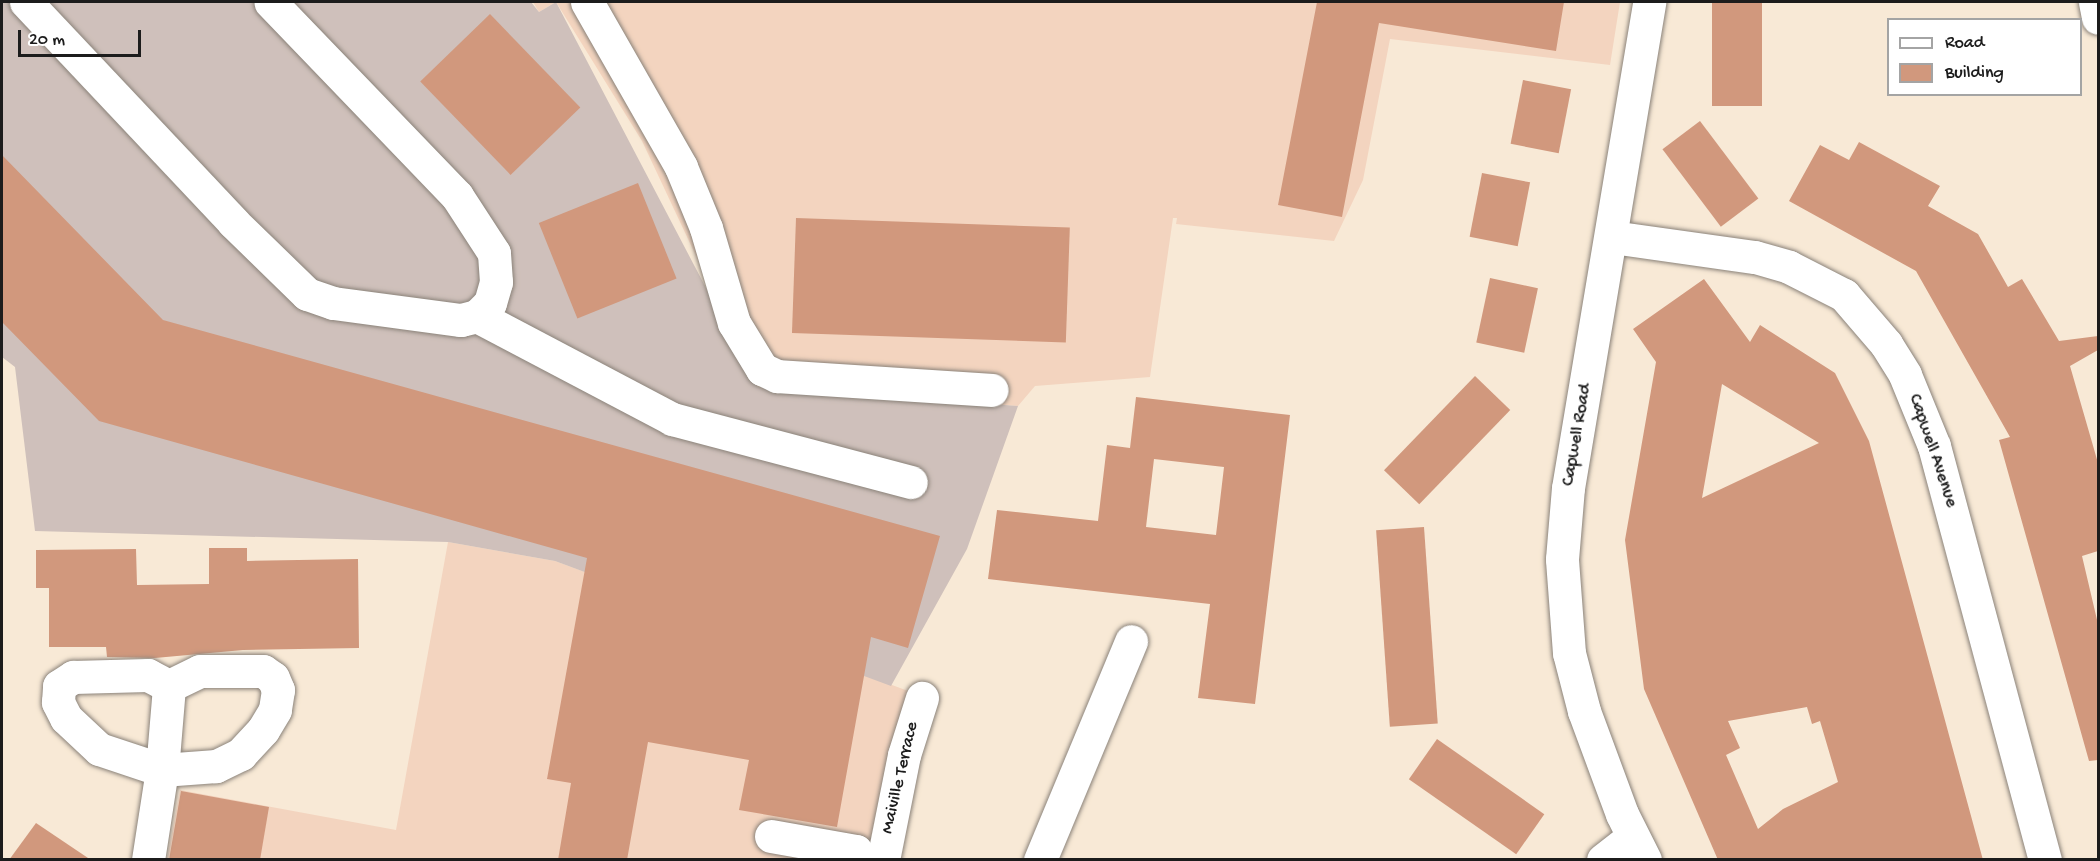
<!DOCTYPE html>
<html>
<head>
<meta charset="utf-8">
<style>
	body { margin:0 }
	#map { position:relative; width:2100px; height:861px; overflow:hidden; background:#f8e9d6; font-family:"Gochi Hand",sans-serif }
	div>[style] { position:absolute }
	.built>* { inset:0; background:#f3d4bf }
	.industrial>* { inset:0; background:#cfc0bb }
	.building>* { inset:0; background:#d1987d; transform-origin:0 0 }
	.roads { filter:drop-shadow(0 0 2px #8a8279) drop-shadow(0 0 2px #8a8279) }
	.minor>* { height:33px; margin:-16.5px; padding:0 16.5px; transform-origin:16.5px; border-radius:16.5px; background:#fff }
	.highway>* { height:33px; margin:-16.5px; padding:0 16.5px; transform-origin:16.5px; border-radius:16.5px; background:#fff }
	span { translate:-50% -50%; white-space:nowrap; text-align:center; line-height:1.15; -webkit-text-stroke:4.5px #fff; paint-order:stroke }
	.street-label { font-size:18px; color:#1c1c1c }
	.frame { position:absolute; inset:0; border:3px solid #1c1c1c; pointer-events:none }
	.legend { position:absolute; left:1887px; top:18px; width:195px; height:78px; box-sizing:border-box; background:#fff; border:2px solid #a4a4a4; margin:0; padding:8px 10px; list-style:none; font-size:18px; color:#1c1c1c }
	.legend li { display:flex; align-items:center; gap:12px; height:30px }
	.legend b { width:30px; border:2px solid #a4a4a4 }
	.scale { position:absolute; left:18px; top:30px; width:123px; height:27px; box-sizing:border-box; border:3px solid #1c1c1c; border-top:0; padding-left:8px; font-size:18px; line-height:21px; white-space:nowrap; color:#1c1c1c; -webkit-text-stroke:4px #fff; paint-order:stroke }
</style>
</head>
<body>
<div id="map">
	<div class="built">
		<div style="clip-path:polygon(533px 2px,1620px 2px,1610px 65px,1390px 39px,1363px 180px,1334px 241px,1176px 224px,1177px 218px,1173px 218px,1150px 377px,1035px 386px,1018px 406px,758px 388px,642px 141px,556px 2px,539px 12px)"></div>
		<div style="clip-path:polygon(448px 542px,555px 561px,911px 692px,873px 859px,167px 860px,180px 790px,396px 830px)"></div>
	</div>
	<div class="industrial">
		<div style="clip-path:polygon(2px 2px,531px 2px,539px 12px,556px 2px,758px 387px,1018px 406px,967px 549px,891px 686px,555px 561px,448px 542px,35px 531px,15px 367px,2px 357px)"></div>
	</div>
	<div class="building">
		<div style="clip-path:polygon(1317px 2px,1564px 2px,1556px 51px,1379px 23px,1342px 217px,1278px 205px)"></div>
		<div style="left:1712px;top:2px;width:50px;height:104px"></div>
		<div style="left:490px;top:14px;width:130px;height:97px;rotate:46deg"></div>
		<div style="left:1523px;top:80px;width:49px;height:65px;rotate:11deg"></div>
		<div style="left:1700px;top:121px;width:97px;height:47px;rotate:53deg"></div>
		<div style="clip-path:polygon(1859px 142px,1940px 186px,1928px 206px,1978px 234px,2008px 287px,2022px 279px,2059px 341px,2098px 336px,2098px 350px,2070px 366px,2098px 463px,2098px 551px,2082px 556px,2098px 624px,2098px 760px,2089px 761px,1999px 440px,2010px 437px,1916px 271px,1789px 201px,1820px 145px,1849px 160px)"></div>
		<div style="clip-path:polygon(2px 155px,163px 320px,940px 536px,908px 648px,871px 637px,837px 827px,739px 810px,749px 760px,648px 742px,627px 860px,558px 860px,571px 783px,547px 779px,587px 558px,99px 421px,2px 322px)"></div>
		<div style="left:1482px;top:173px;width:49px;height:65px;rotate:11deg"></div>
		<div style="left:638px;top:183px;width:103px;height:107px;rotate:68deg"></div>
		<div style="left:796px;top:218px;width:274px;height:115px;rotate:2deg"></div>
		<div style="left:1490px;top:278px;width:49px;height:66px;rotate:12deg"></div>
		<div style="clip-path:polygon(evenodd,1704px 279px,1750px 342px,1760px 325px,1835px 373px,1869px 441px,1983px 860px,1718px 860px,1644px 689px,1625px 540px,1656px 362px,1633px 329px,1704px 279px,1722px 384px,1819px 443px,1702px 498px,1722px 384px,1704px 279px,1807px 707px,1812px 724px,1820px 721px,1838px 782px,1783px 809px,1758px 829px,1726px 755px,1740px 748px,1728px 721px,1807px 707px)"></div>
		<div style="left:1475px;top:376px;width:49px;height:131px;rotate:44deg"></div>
		<div style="clip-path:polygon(evenodd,1136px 397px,1290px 415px,1255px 704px,1198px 698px,1210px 604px,988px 579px,997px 510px,1098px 521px,1107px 445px,1130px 448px,1136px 397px,1154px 459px,1224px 467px,1216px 535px,1146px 527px,1154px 459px)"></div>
		<div style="left:1424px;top:527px;width:197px;height:48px;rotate:86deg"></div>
		<div style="clip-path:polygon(209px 548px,247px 548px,247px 561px,358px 559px,359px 648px,243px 650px,155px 658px,107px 657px,106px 647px,49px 647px,49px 588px,36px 588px,36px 550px,136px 549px,137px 585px,209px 584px)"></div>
		<div style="left:1437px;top:739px;width:131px;height:49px;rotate:35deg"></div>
		<div style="clip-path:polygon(181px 791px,269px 807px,260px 860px,169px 860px)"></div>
		<div style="clip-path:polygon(36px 823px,91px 860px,9px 860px)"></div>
	</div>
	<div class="roads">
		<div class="minor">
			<div style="left:26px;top:2px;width:302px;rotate:46.7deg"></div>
			<div style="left:233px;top:222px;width:103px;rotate:44.2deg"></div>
			<div style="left:307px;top:294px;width:28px;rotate:19deg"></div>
			<div style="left:333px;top:303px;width:129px;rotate:7.6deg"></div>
			<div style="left:461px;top:320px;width:16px;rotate:-14deg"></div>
			<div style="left:477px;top:316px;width:18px;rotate:-45deg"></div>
			<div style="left:490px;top:303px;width:22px;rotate:-74deg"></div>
			<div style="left:496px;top:282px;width:29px;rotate:-94deg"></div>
			<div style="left:494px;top:253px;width:68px;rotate:-123deg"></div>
			<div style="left:457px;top:196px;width:269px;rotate:-133.9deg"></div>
			<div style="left:587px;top:2px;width:190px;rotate:60.3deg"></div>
			<div style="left:681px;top:167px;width:66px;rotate:67.7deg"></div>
			<div style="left:706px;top:228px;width:99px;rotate:73.6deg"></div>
			<div style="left:734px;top:323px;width:54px;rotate:58.7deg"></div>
			<div style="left:762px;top:369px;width:17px;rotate:25deg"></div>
			<div style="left:777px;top:376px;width:215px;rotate:3.7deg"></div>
			<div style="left:1612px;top:237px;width:144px;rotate:8deg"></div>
			<div style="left:1755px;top:257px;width:35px;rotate:16deg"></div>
			<div style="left:1789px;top:267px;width:62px;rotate:27deg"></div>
			<div style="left:1844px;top:295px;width:65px;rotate:49.4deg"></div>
			<div style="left:1886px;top:344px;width:36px;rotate:58deg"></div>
			<div style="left:1905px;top:375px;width:77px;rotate:67.8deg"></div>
			<div style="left:1934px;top:446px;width:429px;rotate:75deg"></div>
			<div style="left:477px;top:316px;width:221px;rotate:27.8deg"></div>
			<div style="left:672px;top:419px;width:247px;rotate:14.8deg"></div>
			<div style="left:200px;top:671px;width:63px"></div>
			<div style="left:263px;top:671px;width:12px;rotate:35deg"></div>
			<div style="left:273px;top:678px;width:13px;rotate:67deg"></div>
			<div style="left:278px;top:690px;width:20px;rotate:99deg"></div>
			<div style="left:275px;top:710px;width:23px;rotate:121deg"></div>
			<div style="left:263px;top:730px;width:33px;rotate:133deg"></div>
			<div style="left:241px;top:754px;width:28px;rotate:154deg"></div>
			<div style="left:216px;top:766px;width:54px;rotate:175.8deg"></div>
			<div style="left:162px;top:770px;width:66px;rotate:-161.6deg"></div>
			<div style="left:99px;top:749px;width:45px;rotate:-136.8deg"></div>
			<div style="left:66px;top:718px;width:18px;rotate:-117deg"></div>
			<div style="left:58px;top:702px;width:16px;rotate:-86deg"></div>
			<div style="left:59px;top:686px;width:17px;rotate:-33deg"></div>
			<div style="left:73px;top:677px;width:75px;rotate:-1.5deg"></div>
			<div style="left:148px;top:675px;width:24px;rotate:28deg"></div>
			<div style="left:169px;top:686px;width:34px;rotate:-26deg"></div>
			<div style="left:771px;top:836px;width:86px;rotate:10deg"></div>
			<div style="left:856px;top:851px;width:9px;rotate:103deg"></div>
			<div style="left:148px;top:860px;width:91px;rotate:-81.2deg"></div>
			<div style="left:162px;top:770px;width:84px;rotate:-85.2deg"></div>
			<div style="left:883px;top:860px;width:107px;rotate:-78.7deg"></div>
			<div style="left:904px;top:755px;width:60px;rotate:-72.5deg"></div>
			<div style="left:1040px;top:860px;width:237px;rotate:-67.4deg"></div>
			<div style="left:1603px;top:860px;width:37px;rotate:-38deg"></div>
			<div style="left:1645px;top:860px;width:51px;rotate:-116.6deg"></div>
			<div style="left:1622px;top:814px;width:110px;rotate:-110.3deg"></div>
			<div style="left:1584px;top:711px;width:60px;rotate:-104.5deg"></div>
			<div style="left:1569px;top:653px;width:94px;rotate:-94.3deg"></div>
			<div style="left:1562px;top:559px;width:71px;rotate:-85.2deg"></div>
			<div style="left:1568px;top:488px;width:493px;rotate:-80.5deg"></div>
		</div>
		<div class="highway">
			<div style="left:2095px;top:2px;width:16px;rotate:79deg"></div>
		</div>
	</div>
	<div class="street-label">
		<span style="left:1578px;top:435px;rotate:-80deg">Capwell Road</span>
		<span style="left:1932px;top:451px;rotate:71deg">Capwell Avenue</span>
		<span style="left:901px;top:778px;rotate:-77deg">Maiville Terrace</span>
	</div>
	<div class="frame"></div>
	<ul class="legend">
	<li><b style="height:8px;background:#fff"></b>Road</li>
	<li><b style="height:16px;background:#d1987d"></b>Building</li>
	</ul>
	<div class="scale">20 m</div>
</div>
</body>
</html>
